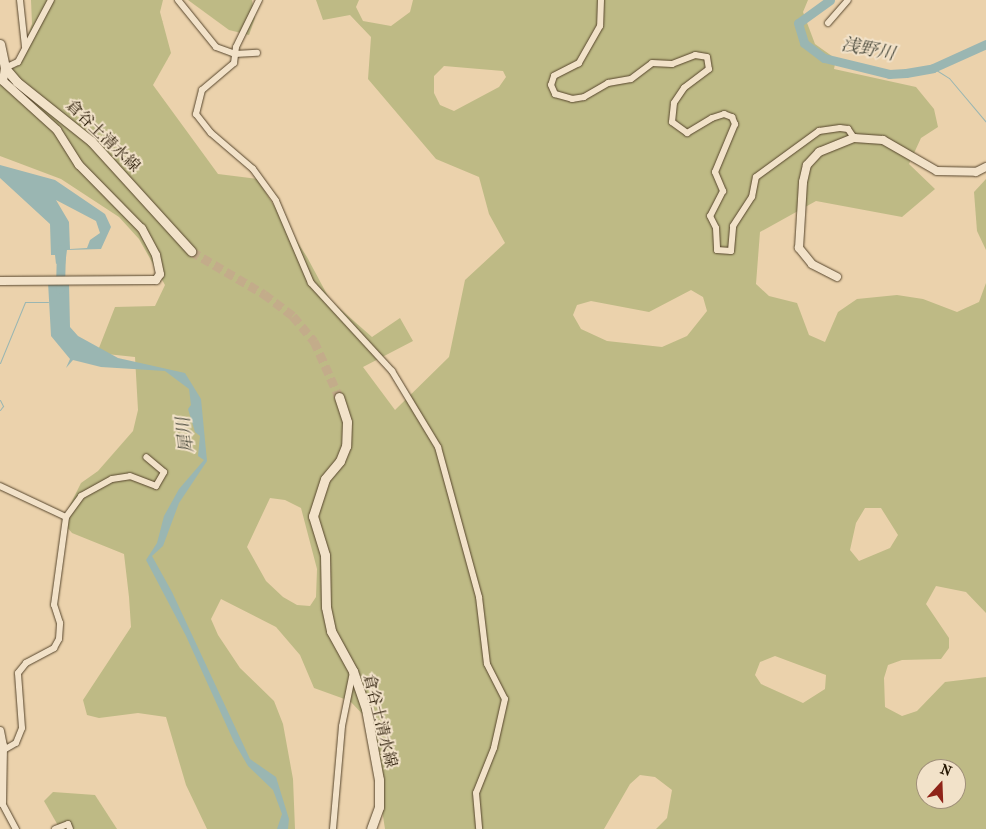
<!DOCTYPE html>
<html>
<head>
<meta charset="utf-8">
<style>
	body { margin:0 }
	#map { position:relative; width:986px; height:829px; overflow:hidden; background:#ebd2ac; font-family:"IM FELL French Canon","Noto Serif JP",serif }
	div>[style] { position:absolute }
	.green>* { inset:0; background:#beba85 }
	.water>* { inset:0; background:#9ab6b2 }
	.stream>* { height:1px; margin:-0.5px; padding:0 0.5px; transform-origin:0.5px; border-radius:0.5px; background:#9ab6b2 }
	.river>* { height:9px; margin:-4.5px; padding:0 4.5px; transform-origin:4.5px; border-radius:4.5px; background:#9ab6b2 }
	.secondary-tunnel>* { height:9px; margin-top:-4.5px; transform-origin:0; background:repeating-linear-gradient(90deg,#c3ac8a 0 9px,transparent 0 13.5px) }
	.roads { filter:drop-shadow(0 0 1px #56452c) drop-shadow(0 0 1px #56452c) }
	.minor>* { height:6px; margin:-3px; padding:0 3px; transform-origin:3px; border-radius:3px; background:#f2e2c9 }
	.tertiary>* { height:8px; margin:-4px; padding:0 4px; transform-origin:4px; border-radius:4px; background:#f2e2c9 }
	.secondary>* { height:9px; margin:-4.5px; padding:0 4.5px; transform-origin:4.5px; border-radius:4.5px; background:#f2e2c9 }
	span { translate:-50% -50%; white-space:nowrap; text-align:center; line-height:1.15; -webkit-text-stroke:4px #f2e2c9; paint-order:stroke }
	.street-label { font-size:16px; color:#251602 }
	.water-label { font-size:18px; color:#4e4e40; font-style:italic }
	.north { position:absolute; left:916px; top:759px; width:50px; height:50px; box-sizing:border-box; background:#f2e2c9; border:1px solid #a09079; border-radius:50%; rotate:20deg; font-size:14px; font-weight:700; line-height:20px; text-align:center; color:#251602 }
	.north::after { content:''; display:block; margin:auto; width:18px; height:22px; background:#8f2418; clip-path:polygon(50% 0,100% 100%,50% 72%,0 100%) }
</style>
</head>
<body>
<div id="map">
	<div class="green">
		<div style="clip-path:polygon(evenodd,31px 0,163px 0,160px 12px,171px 53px,153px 85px,218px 174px,257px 179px,307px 257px,330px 300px,372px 337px,400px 318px,413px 341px,363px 367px,395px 410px,449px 357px,465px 280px,505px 243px,489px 214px,479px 177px,436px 159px,368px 79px,371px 37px,350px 15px,323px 20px,316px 0,359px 0,356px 7px,363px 21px,391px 26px,410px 12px,413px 0,808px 0,803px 12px,815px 44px,836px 59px,834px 69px,916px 87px,934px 109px,938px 127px,921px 138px,909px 164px,935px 189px,902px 217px,816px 201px,760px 232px,756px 284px,769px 296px,797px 303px,809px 335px,825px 342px,838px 312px,857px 299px,897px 295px,923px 299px,957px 312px,979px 302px,986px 283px,986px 613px,966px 592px,936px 586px,926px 604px,949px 638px,949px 648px,941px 659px,902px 660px,888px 665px,884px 678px,885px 707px,902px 716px,917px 711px,945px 682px,986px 677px,986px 829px,656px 829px,667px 818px,672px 790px,655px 777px,640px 775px,630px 784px,604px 829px,385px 829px,368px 720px,350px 701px,314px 688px,300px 655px,276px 627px,221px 599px,211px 619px,218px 635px,240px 668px,274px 701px,283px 724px,293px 779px,295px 829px,207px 829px,186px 785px,166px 717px,138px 713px,99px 718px,87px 715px,83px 700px,131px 627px,129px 597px,124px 554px,72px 533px,62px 521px,81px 483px,98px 471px,133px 431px,138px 410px,135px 357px,97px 353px,115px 307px,155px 306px,165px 285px,139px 239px,119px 217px,61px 179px,0 156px,0 75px,17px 66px,32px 24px,31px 0,444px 66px,503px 71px,506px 77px,499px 87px,454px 111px,440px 105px,434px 93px,434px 76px,444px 66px,31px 0,691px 290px,703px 297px,707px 311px,687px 336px,662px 347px,607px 341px,581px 329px,573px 315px,577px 305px,591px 301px,649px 312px,691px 290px,31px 0,270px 498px,285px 500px,301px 508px,317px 569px,316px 597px,310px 606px,297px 605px,283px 597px,266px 581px,247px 547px,270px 498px,31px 0,865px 508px,881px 508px,898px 535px,890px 548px,859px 561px,850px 550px,856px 523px,865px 508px,31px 0,775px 656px,826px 675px,825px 689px,803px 703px,761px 684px,755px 675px,760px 662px,775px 656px,31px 0,926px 769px,956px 769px,956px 799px,926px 799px,926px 769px)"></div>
		<div style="clip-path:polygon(188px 0,252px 0,255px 18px,249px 35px,229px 30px)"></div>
		<div style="clip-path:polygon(986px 179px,986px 250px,977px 231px,974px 192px)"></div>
		<div style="clip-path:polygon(53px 792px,95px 795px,117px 829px,60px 829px,44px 801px)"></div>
	</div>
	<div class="water">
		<div style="clip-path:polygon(evenodd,0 165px,55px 180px,105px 214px,111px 227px,101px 249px,67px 250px,65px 265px,62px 261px,56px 264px,55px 255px,51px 255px,50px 224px,0 178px,0 165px,56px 200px,96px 221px,100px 233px,90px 240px,87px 248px,70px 249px,69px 222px,56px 200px)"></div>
		<div style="clip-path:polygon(48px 282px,69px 282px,70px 327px,78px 336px,118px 358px,185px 373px,201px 399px,207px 461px,179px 503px,163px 546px,152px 556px,172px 592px,250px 759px,276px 777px,289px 819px,288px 829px,277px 829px,282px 814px,273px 790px,248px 766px,234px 742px,186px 636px,146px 560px,157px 543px,164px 516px,179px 489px,204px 460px,198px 456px,200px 436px,195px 432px,188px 409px,191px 405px,189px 389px,165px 371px,101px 367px,73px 360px,66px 368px,70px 359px,51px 336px)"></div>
	</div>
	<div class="stream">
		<div style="left:933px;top:68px;width:19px;rotate:32deg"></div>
		<div style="left:949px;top:78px;width:57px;rotate:49.9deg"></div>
		<div style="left:0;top:363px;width:66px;rotate:-67.7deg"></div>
		<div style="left:25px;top:302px;width:23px"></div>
		<div style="left:0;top:400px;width:7px;rotate:63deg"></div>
		<div style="left:3px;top:406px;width:5px;rotate:127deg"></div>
	</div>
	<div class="river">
		<div style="left:830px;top:0;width:39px;rotate:144deg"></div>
		<div style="left:798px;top:23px;width:21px;rotate:73deg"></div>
		<div style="left:804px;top:43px;width:25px;rotate:37deg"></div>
		<div style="left:824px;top:58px;width:67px;rotate:13.8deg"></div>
		<div style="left:889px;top:74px;width:17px;rotate:-3deg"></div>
		<div style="left:906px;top:73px;width:27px;rotate:-10deg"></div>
		<div style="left:933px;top:68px;width:58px;rotate:-24.4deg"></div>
		<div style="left:60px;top:289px;width:40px;rotate:-88.6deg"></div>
	</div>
	<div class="secondary-tunnel">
		<div style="left:191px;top:251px;width:85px;rotate:30.5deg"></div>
		<div style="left:264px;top:294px;width:36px;rotate:37deg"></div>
		<div style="left:293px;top:316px;width:33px;rotate:50deg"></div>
		<div style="left:314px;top:341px;width:61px;rotate:65.9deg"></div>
	</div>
	<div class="roads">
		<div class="minor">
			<div style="left:20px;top:0;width:47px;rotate:83.9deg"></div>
			<div style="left:178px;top:0;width:60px;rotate:51deg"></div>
			<div style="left:216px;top:47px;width:20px;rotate:20deg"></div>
			<div style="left:235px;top:54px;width:22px;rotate:-3deg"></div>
			<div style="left:259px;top:0;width:52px;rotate:116.1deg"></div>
			<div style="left:236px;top:47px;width:16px;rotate:97deg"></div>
			<div style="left:234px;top:63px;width:42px;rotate:139.8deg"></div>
			<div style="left:202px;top:90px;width:25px;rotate:104deg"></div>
			<div style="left:196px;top:114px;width:24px;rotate:52deg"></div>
			<div style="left:211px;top:133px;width:55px;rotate:40.6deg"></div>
			<div style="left:253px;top:169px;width:39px;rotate:54deg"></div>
			<div style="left:276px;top:201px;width:89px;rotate:66.9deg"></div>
			<div style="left:311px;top:283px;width:120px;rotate:47.4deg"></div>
			<div style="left:392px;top:371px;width:89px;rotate:58.8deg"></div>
			<div style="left:438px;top:447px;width:156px;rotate:74.7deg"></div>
			<div style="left:479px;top:597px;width:67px;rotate:83.2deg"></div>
			<div style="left:487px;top:664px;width:39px;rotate:63deg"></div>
			<div style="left:505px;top:699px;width:50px;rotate:102.7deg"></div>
			<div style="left:494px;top:748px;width:48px;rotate:111.8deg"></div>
			<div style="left:476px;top:793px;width:36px;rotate:85deg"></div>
			<div style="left:601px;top:0;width:26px;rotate:92deg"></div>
			<div style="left:600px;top:26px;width:43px;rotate:119.6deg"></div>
			<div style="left:579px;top:63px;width:28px;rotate:153deg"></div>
			<div style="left:554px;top:76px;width:9px;rotate:108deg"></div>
			<div style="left:551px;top:85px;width:10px;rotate:66deg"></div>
			<div style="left:555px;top:94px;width:18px;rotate:16deg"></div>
			<div style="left:572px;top:99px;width:12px;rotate:-9deg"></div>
			<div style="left:584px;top:97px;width:28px;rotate:-30deg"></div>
			<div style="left:608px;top:83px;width:23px;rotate:-10deg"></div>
			<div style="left:631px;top:79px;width:26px;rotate:-37deg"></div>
			<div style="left:652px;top:63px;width:20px;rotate:3deg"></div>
			<div style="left:672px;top:64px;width:25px;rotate:-21deg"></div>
			<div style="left:695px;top:55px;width:12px;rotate:9deg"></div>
			<div style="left:707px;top:57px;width:12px;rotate:81deg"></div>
			<div style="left:709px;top:69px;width:31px;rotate:143deg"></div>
			<div style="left:684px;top:88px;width:18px;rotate:124deg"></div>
			<div style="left:674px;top:103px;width:19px;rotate:96deg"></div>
			<div style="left:672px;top:122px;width:19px;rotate:36deg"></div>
			<div style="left:687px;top:133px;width:29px;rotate:-31deg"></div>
			<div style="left:712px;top:118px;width:13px;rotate:-18deg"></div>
			<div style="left:724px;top:114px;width:9px;rotate:21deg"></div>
			<div style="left:732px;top:117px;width:8px;rotate:67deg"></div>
			<div style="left:735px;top:124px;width:52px;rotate:112.6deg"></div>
			<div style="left:715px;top:172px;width:21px;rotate:67deg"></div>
			<div style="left:723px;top:191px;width:28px;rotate:117deg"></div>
			<div style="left:710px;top:216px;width:13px;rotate:63deg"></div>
			<div style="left:716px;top:228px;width:22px;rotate:87deg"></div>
			<div style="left:717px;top:250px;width:14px;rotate:4deg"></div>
			<div style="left:731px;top:251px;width:25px;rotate:-85deg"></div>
			<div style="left:733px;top:226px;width:35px;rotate:-57deg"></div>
			<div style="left:752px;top:197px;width:20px;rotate:-79deg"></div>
			<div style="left:756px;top:177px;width:78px;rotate:-36.1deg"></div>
			<div style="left:819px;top:131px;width:21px;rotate:-8deg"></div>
			<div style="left:840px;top:128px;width:8px;rotate:7deg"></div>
			<div style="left:848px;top:129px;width:11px;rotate:56deg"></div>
			<div style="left:828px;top:23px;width:30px;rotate:-49deg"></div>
			<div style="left:5px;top:68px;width:14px;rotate:-25deg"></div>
			<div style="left:18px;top:62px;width:70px;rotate:-62deg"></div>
			<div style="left:0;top:486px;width:73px;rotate:25.2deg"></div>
			<div style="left:2px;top:751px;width:16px;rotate:-30deg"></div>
			<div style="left:16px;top:743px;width:16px;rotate:-68deg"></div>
			<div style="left:22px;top:728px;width:55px;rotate:-94.2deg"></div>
			<div style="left:18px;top:673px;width:13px;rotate:-51deg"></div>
			<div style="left:26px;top:663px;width:32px;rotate:-28deg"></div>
			<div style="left:54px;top:648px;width:10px;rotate:-61deg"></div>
			<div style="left:59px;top:639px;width:16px;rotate:-86deg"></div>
			<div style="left:60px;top:623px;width:19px;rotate:-108deg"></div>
			<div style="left:54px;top:605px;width:89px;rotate:-82.2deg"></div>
			<div style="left:66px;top:517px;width:26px;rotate:-54deg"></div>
			<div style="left:81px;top:496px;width:35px;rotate:-29deg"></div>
			<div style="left:112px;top:479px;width:18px;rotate:-9deg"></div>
			<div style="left:130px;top:476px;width:28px;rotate:21deg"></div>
			<div style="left:156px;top:486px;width:16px;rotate:-60deg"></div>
			<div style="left:164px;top:472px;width:23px;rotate:-140deg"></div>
			<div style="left:2px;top:803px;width:30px;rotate:62deg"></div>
			<div style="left:55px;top:829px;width:14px;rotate:-21deg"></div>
			<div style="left:68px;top:824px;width:5px;rotate:68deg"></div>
			<div style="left:333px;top:829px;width:103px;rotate:-85deg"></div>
			<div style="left:342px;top:726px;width:55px;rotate:-78.5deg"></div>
		</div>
		<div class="tertiary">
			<div style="left:837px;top:277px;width:28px;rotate:-153deg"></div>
			<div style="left:812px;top:264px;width:21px;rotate:-129deg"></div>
			<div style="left:799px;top:248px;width:66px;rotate:-86.5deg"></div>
			<div style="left:803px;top:182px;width:17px;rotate:-77deg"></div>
			<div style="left:807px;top:165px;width:18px;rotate:-47deg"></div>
			<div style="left:819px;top:152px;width:38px;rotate:-22deg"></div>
			<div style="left:854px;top:138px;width:29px;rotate:4deg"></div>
			<div style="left:883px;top:140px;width:62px;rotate:29.9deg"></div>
			<div style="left:937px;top:171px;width:39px;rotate:1deg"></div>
			<div style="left:976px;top:172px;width:11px;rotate:-27deg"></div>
			<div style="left:0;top:281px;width:156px;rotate:-0.4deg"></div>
			<div style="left:156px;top:280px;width:7px;rotate:-56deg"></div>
			<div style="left:160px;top:274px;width:19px;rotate:-102deg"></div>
			<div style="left:156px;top:255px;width:30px;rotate:-118deg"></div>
			<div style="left:142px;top:229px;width:90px;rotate:-134.5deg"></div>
			<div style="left:79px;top:165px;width:41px;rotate:-122.2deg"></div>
			<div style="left:57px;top:130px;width:73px;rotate:-137.8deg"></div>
			<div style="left:3px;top:81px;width:13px;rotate:-81deg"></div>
			<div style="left:0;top:731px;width:15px;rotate:79deg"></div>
			<div style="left:3px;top:746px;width:57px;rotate:91deg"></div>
		</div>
		<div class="secondary">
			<div style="left:0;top:44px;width:25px;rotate:78deg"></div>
			<div style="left:5px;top:68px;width:18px;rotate:49deg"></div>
			<div style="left:17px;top:82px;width:95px;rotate:38.6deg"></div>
			<div style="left:91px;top:141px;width:149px;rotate:47.7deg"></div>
			<div style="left:339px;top:397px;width:26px;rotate:72deg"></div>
			<div style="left:347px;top:422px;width:24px;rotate:92deg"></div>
			<div style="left:346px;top:446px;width:16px;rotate:112deg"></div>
			<div style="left:340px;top:461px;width:23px;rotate:130deg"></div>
			<div style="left:325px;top:479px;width:39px;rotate:108deg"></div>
			<div style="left:313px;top:516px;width:41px;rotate:72.9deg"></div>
			<div style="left:325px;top:555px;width:52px;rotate:88.9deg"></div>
			<div style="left:326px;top:607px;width:25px;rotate:78deg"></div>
			<div style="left:331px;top:631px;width:46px;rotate:61.2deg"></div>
			<div style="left:353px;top:671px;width:40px;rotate:71.1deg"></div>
			<div style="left:366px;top:709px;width:72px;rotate:79.6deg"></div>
			<div style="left:379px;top:780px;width:27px;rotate:90deg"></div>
			<div style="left:379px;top:807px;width:23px;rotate:110deg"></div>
		</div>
	</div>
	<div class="street-label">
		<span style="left:103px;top:136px;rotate:44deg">倉谷土清水線</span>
		<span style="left:380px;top:721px;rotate:76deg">倉谷土清水線</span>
	</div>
	<div class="water-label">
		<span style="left:868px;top:50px;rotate:11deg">浅野川</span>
		<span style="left:186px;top:435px;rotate:-97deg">犀川</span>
	</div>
	<div class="north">N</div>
</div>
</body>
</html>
